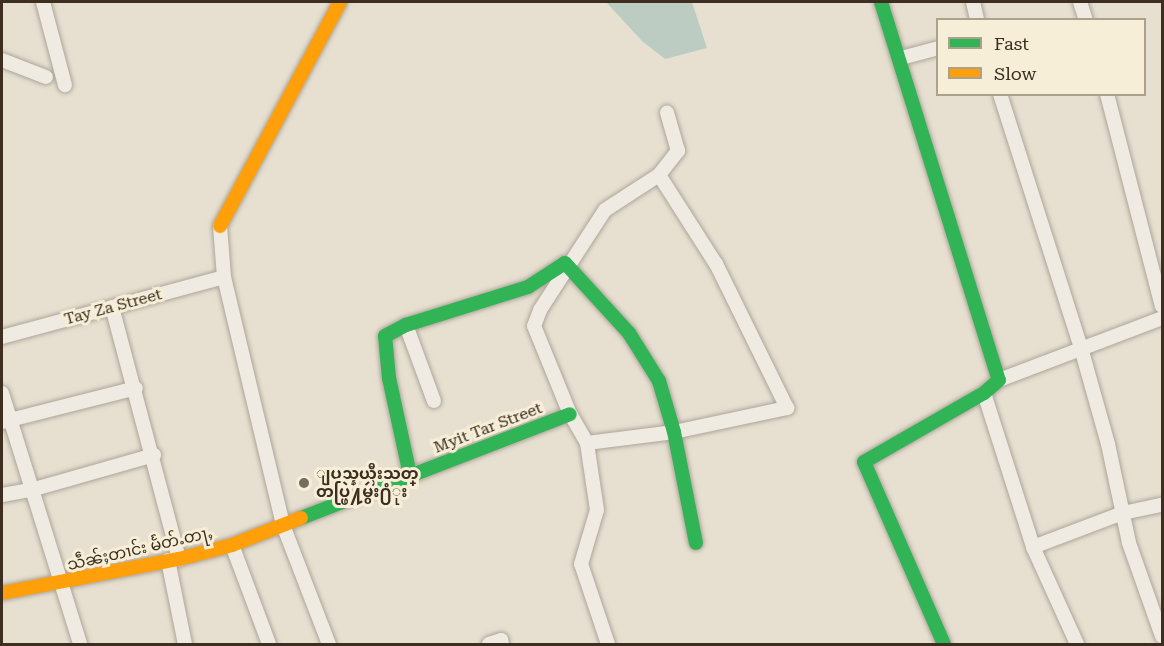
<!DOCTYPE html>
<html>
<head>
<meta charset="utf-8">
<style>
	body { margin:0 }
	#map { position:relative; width:1164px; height:646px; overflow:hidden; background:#e7e0d1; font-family:"Roboto Serif","Noto Sans Myanmar",serif }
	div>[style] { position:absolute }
	.water>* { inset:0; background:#bcccc2 }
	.roads { filter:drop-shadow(0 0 2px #ada599) drop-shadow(0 0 2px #ada599) }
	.street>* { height:14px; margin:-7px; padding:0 7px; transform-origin:7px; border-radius:7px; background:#efebe3 }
	.fast>* { height:14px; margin:-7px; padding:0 7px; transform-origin:7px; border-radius:7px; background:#30b455 }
	.slow>* { height:14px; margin:-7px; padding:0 7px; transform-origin:7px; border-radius:7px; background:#ff9f0a }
	.dots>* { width:16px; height:16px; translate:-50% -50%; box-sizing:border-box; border:3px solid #f7eed8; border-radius:50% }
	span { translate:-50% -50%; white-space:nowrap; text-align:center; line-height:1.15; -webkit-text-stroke:6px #f7eed8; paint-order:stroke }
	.street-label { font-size:16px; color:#3d2e20 }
	.poi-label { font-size:16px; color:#3d2e20; font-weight:700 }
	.left { translate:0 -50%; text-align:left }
	.frame { position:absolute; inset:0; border:3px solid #3d2e20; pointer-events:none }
	.legend { position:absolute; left:936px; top:18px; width:210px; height:78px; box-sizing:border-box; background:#f7eed8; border:2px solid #ada18e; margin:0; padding:8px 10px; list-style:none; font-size:18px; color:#3d2e20 }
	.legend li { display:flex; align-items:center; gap:12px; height:30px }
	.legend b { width:30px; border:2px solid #ada18e }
</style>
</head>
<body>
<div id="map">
	<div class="water">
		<div style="clip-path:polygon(606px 2px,692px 2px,707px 48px,665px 59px,642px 41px)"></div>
	</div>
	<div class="roads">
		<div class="street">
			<div style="left:43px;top:2px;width:86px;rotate:75.2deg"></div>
			<div style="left:973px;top:2px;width:18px;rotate:77deg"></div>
			<div style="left:1080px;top:2px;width:19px;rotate:72deg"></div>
			<div style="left:901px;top:58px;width:38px;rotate:-15deg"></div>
			<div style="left:2px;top:60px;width:47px;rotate:21.1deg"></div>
			<div style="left:1000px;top:94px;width:267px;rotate:72.3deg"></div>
			<div style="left:1081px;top:348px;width:100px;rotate:74.3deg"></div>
			<div style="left:1108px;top:444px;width:101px;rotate:78deg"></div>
			<div style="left:1129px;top:543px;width:99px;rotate:70.5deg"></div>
			<div style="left:1107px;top:94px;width:219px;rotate:75.5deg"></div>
			<div style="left:220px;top:226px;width:51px;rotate:85.5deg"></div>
			<div style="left:224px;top:277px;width:255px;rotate:76.6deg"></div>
			<div style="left:283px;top:525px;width:128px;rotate:68.9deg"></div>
			<div style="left:112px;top:307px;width:261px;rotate:75.1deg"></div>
			<div style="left:406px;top:325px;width:81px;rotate:69.8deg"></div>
			<div style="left:2px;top:337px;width:230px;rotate:-15.1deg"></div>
			<div style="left:999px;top:380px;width:174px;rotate:-20.8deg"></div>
			<div style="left:2px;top:393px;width:263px;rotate:72.7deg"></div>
			<div style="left:984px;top:393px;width:162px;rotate:72.3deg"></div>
			<div style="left:1033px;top:547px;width:107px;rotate:65.6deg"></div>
			<div style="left:2px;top:422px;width:138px;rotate:-14.2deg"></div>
			<div style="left:587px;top:443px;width:88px;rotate:-7.2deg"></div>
			<div style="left:674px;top:432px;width:116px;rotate:-12deg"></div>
			<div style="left:787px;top:408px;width:161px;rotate:-116.2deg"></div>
			<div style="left:716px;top:264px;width:106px;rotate:-122.6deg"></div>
			<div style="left:2px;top:495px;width:29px;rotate:-10deg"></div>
			<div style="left:31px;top:490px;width:128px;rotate:-15.9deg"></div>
			<div style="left:232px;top:545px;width:106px;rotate:69.5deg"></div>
			<div style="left:1033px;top:547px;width:96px;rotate:-20.7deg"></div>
			<div style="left:1123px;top:513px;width:40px;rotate:-12deg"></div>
			<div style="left:168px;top:560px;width:86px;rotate:78.6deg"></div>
			<div style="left:489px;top:644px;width:13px;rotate:-18deg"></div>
			<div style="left:501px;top:640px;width:4px;rotate:76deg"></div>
			<div style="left:608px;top:644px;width:84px;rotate:-108.6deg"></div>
			<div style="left:581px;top:564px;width:56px;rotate:-73.5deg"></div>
			<div style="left:597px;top:510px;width:68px;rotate:-98.5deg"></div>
			<div style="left:587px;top:443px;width:34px;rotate:-120deg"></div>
			<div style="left:570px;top:414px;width:95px;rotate:-112.2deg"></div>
			<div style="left:534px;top:326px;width:17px;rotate:-69deg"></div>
			<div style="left:540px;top:310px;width:119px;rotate:-57deg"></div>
			<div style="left:605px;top:210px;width:64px;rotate:-32.9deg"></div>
			<div style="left:659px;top:175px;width:31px;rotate:-52deg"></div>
			<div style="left:678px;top:151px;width:40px;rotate:-106deg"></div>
		</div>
		<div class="fast">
			<div style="left:881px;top:2px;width:396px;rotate:72.7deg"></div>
			<div style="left:999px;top:380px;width:20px;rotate:139deg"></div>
			<div style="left:984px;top:393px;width:138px;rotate:150.1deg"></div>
			<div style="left:864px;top:462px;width:199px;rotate:66.3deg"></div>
			<div style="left:410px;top:475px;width:99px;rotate:-102.2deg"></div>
			<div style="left:389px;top:378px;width:42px;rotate:-95.4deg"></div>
			<div style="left:385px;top:336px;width:24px;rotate:-28deg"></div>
			<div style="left:406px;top:325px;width:128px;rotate:-17.3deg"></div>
			<div style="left:528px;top:287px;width:44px;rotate:-33deg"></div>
			<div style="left:565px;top:263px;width:95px;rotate:47.6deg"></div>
			<div style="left:629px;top:333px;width:57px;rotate:58deg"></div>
			<div style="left:659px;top:381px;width:53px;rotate:73.6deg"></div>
			<div style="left:674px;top:432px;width:113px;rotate:78.8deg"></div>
			<div style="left:301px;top:518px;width:288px;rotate:-21.1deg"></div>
		</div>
		<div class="slow">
			<div style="left:220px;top:226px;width:254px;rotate:-61.8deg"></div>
			<div style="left:2px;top:593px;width:180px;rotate:-10.9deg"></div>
			<div style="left:179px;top:559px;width:55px;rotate:-14.8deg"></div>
			<div style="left:232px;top:545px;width:74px;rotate:-21.4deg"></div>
		</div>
	</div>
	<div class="dots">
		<div style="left:304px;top:483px;background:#786c5e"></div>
	</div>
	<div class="street-label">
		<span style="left:113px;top:307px;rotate:-15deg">Tay Za Street</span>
		<span style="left:488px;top:428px;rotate:-21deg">Myit Tar Street</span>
		<span style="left:140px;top:549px;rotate:-13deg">သဵၼ်ႈတၢင်း မႅတ်ႉတႃႇ</span>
	</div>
	<div class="poi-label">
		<span class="left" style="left:316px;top:483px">ျပည္နယ္မီးသတ္<br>တပ္ဖြဲ႔မွဴး႐ံုး</span>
	</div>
	<div class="frame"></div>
	<ul class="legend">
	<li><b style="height:8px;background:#30b455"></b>Fast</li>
	<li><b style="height:8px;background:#ff9f0a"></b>Slow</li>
	</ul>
</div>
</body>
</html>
